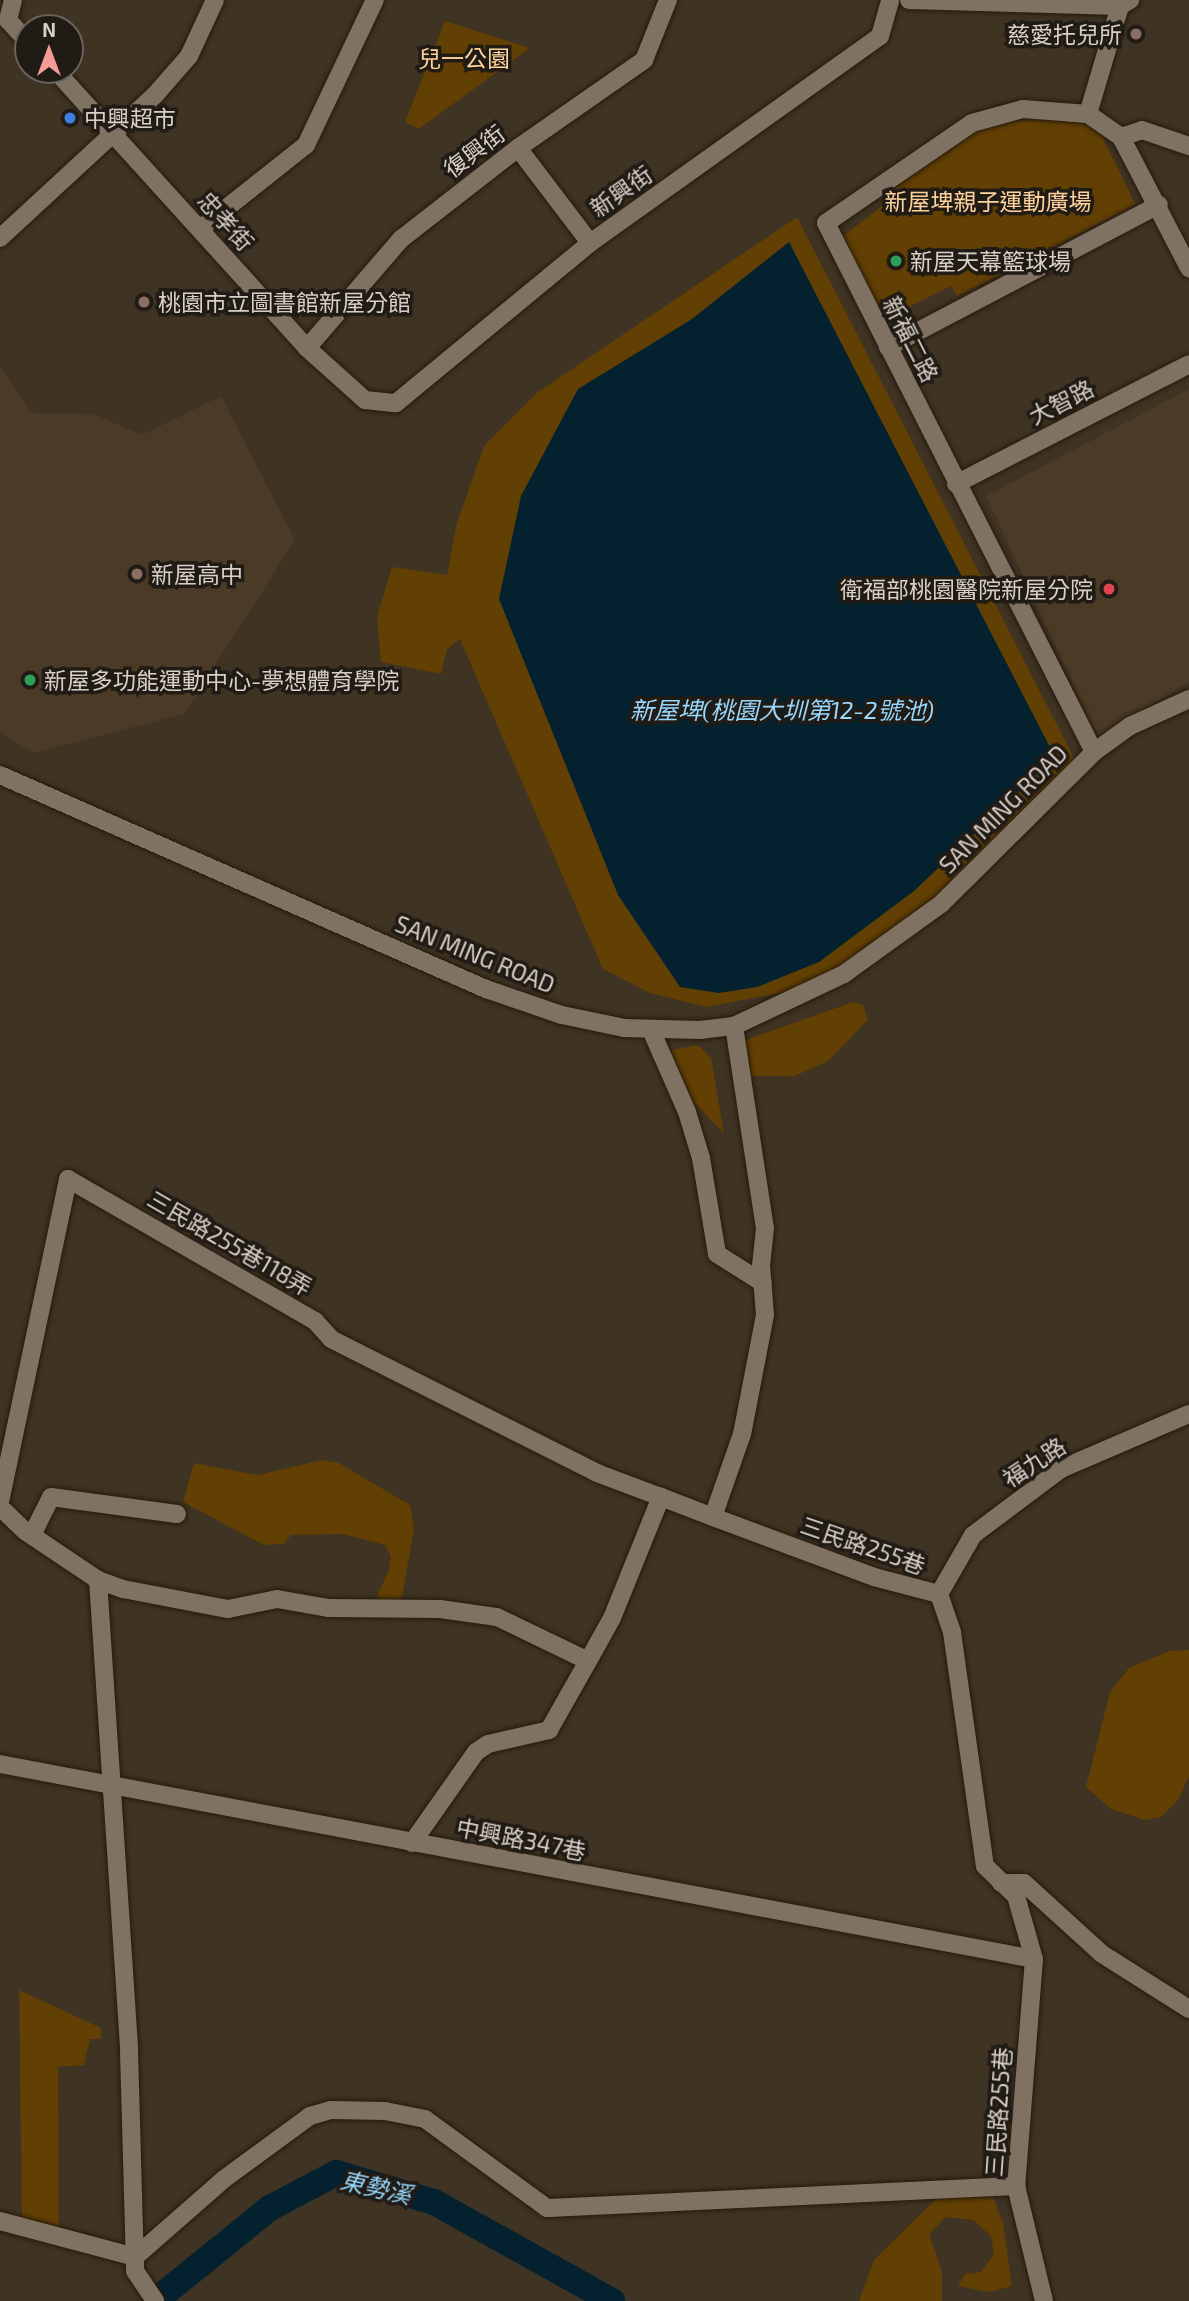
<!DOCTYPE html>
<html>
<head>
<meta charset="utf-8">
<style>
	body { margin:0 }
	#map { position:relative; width:1189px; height:2301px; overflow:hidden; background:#3f3323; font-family:"Exo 2","Noto Sans TC",sans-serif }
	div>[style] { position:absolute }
	.built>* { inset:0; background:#4b3a25 }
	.green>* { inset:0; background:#623f02 }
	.water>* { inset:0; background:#042130 }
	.river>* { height:26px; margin:-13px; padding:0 13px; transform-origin:13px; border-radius:13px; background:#042130 }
	.roads { filter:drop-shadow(0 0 2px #251a0c) drop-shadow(0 0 2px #251a0c) }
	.minor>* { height:18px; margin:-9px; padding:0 9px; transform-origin:9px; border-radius:9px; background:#807262 }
	.dots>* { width:19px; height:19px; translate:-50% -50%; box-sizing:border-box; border:4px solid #211b15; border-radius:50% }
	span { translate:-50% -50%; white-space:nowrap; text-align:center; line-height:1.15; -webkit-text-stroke:7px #211b15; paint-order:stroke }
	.poi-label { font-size:23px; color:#d8d0c7 }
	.right { translate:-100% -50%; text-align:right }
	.left { translate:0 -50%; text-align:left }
	.park-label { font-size:23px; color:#fed29c }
	.street-label { font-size:23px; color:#d8d0c7 }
	.water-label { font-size:24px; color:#96d7fe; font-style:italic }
	.north { position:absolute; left:14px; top:14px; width:70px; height:70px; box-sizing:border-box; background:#211b15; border:2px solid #6a635c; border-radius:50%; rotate:0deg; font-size:19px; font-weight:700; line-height:28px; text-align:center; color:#d8d0c7 }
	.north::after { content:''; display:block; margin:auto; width:24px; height:32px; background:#f59c94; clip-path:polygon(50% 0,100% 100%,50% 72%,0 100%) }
</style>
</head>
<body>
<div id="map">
	<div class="built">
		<div style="clip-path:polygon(0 366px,31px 413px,94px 414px,142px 435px,221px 396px,295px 540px,184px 714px,34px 753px,0 733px)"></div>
		<div style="clip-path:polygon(1189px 389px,1189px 682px,1098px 738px,986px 496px)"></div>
	</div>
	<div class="green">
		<div style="clip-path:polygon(445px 21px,530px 48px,419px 129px,405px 122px)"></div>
		<div style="clip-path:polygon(1077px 119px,1101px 134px,1135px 204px,957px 296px,951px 286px,885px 319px,842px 237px,899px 193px,895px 184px,954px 138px,998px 122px)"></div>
		<div style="clip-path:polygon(797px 217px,1075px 760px,964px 878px,812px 987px,706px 1007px,650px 993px,603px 969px,460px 639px,447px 649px,441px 674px,381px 662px,377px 617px,392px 567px,447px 575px,457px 523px,484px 446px,538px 392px)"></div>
		<div style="clip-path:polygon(853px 1002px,863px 1005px,868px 1020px,828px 1061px,795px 1076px,735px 1076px,726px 1047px)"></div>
		<div style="clip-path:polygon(698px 1045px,711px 1058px,724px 1134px,697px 1105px,671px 1087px,662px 1052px)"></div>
		<div style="clip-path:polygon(322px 1460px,339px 1463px,410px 1505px,414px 1530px,401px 1601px,376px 1599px,389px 1569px,391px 1557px,385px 1545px,343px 1534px,291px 1535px,284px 1544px,264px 1545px,183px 1502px,194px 1463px,258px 1475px)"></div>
		<div style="clip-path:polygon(1189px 1650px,1189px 1776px,1178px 1800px,1161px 1817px,1145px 1820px,1111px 1809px,1086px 1787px,1110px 1692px,1129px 1668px,1170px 1651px)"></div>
		<div style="clip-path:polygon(19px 1990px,101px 2028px,101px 2039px,90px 2039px,84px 2065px,58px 2067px,59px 2238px,22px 2225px)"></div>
		<div style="clip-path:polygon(941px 2194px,992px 2194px,1003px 2223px,1012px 2286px,989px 2292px,958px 2286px,965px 2274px,981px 2272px,994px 2254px,991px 2236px,973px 2220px,946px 2217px,929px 2234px,942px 2272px,942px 2301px,859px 2301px,874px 2260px)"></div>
	</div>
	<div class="water">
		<div style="clip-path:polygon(789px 242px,1055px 757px,914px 891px,819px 962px,757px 987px,719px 993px,680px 987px,618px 895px,499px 599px,521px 496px,578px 389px,692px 319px)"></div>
	</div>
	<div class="river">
		<div style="left:155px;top:2301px;width:148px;rotate:-39deg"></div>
		<div style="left:270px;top:2208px;width:75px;rotate:-27.9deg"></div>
		<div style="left:336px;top:2173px;width:102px;rotate:16.5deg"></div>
		<div style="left:434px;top:2202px;width:204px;rotate:29.1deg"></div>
	</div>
	<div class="roads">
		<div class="minor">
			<div style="left:13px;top:0;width:21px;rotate:104deg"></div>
			<div style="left:8px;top:20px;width:30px;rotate:48deg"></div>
			<div style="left:909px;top:0;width:211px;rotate:1.6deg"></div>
			<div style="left:1120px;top:6px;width:12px;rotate:-31deg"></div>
			<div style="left:55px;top:70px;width:375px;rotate:47.8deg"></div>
			<div style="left:307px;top:348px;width:78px;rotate:41.9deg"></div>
			<div style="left:365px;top:400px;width:31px;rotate:6deg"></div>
			<div style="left:396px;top:403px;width:251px;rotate:-39.5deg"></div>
			<div style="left:590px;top:243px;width:356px;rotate:-35.5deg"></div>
			<div style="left:880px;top:36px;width:37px;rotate:-74deg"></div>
			<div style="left:1088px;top:114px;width:113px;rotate:-73.5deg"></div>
			<div style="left:1121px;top:137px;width:22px;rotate:-18deg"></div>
			<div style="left:1142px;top:130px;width:50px;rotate:18.8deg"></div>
			<div style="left:518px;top:148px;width:119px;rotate:52.8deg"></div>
			<div style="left:200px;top:229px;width:135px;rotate:-38.4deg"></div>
			<div style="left:306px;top:145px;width:161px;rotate:-64.6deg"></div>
			<div style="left:0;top:238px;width:211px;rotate:-42.7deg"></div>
			<div style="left:155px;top:95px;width:52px;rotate:-48.9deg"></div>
			<div style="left:189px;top:56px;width:62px;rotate:-65.1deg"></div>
			<div style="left:888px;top:347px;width:306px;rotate:-27.7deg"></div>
			<div style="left:307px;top:348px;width:144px;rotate:-49.2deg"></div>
			<div style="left:401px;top:239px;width:148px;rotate:-37.9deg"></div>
			<div style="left:518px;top:148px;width:154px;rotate:-34.9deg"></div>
			<div style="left:644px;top:60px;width:65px;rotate:-68.2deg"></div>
			<div style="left:956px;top:484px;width:262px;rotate:-27.2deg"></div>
			<div style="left:1094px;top:752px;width:593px;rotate:-116.87deg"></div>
			<div style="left:826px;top:223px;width:177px;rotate:-34.4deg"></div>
			<div style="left:972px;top:123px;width:53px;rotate:-15.4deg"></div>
			<div style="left:1023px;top:109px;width:65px;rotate:4.4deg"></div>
			<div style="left:1088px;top:114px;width:40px;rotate:34.9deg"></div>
			<div style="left:1121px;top:137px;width:148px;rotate:62.6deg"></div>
			<div style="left:0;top:775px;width:531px;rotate:23.77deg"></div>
			<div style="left:486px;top:989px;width:80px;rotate:18.9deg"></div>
			<div style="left:562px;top:1015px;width:63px;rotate:11.8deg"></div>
			<div style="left:624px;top:1028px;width:76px;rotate:1.5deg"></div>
			<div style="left:700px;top:1030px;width:34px;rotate:-7deg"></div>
			<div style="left:734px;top:1026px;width:122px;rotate:-25.3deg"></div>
			<div style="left:844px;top:974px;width:120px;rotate:-35.8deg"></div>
			<div style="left:941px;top:904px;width:216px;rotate:-44.8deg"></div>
			<div style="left:1094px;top:752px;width:44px;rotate:-35.8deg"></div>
			<div style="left:1130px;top:726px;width:65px;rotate:-24.6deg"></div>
			<div style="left:734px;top:1026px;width:204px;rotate:81.3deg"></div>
			<div style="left:765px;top:1228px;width:37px;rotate:96deg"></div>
			<div style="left:761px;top:1265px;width:50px;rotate:85.4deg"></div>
			<div style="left:765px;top:1315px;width:121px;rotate:100.9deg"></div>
			<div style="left:742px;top:1434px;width:88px;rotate:109.3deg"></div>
			<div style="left:713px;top:1517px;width:172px;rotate:20.4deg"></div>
			<div style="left:874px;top:1577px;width:67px;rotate:14.7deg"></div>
			<div style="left:939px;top:1594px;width:40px;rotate:71.1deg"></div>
			<div style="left:952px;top:1632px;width:236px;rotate:82deg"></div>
			<div style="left:985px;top:1866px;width:43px;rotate:44.1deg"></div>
			<div style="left:1016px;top:1896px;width:66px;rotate:74.1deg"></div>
			<div style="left:1034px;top:1959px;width:228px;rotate:94.5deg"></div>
			<div style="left:1016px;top:2186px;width:118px;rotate:76.3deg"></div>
			<div style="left:651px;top:1030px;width:90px;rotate:66.3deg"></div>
			<div style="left:687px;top:1112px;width:48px;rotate:73.1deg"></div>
			<div style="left:701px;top:1158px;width:97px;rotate:80.5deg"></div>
			<div style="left:717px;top:1254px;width:54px;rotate:32.2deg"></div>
			<div style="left:0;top:1502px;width:330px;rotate:-78.1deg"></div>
			<div style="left:68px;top:1179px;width:285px;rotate:29.9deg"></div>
			<div style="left:315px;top:1321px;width:24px;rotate:48deg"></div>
			<div style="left:331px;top:1339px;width:298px;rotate:26.7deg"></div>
			<div style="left:597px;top:1473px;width:68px;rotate:20.6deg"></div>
			<div style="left:0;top:1507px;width:35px;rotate:44deg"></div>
			<div style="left:25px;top:1531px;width:88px;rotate:33.9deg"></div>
			<div style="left:98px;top:1580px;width:27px;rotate:20deg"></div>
			<div style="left:123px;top:1589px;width:107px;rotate:10.8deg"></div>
			<div style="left:228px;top:1609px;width:50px;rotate:-11.5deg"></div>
			<div style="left:277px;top:1599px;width:53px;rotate:9.8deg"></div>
			<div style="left:329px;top:1608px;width:111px;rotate:0.5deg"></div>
			<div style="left:440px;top:1609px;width:58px;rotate:8deg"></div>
			<div style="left:497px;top:1617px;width:101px;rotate:25.8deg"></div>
			<div style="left:588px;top:1661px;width:49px;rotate:-60.8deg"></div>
			<div style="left:612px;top:1618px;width:131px;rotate:-68deg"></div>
			<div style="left:661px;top:1497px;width:56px;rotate:21deg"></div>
			<div style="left:32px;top:1535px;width:42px;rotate:-63.4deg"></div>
			<div style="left:51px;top:1497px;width:127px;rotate:7.7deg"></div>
			<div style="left:98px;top:1580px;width:472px;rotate:86.2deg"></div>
			<div style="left:129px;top:2051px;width:220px;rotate:88.4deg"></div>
			<div style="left:135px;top:2271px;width:36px;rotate:56deg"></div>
			<div style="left:939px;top:1594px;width:68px;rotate:-60deg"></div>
			<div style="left:973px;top:1535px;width:110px;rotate:-36.9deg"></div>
			<div style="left:1061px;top:1469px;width:139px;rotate:-23.3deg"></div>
			<div style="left:0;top:1764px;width:1052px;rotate:10.68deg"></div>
			<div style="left:412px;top:1843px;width:111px;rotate:-54.9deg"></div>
			<div style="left:476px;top:1752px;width:14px;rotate:-34deg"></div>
			<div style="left:488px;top:1744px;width:63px;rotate:-12.9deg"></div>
			<div style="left:549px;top:1730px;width:79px;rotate:-60.5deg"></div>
			<div style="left:1001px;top:1883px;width:23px"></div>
			<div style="left:1024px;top:1883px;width:105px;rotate:42.3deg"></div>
			<div style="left:1102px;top:1954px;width:103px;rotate:32.3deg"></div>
			<div style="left:0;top:2221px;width:140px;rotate:14.9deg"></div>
			<div style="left:135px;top:2257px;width:118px;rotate:-41.2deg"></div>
			<div style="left:224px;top:2179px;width:107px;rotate:-36.2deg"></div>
			<div style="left:310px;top:2116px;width:22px;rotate:-16deg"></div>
			<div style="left:331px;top:2110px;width:54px;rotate:1.1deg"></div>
			<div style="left:385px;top:2111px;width:41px;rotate:11.3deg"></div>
			<div style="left:425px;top:2119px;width:151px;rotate:36.1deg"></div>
			<div style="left:547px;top:2208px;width:470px;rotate:-2.7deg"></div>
		</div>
	</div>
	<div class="dots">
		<div style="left:1136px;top:34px;background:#8d6e63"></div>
		<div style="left:70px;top:118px;background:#3f7fe0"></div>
		<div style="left:896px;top:261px;background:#2e9e5b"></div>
		<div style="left:144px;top:302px;background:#8d6e63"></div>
		<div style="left:137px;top:574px;background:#8d6e63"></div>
		<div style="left:1109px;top:589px;background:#e0444e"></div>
		<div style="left:30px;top:680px;background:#2e9e5b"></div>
	</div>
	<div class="poi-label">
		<span class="right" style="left:1122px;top:34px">慈愛托兒所</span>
		<span class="left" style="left:84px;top:118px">中興超市</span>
		<span class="left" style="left:910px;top:261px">新屋天幕籃球場</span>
		<span class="left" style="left:158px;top:302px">桃園市立圖書館新屋分館</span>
		<span class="left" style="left:151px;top:574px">新屋高中</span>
		<span class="right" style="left:1093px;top:589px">衛福部桃園醫院新屋分院</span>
		<span class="left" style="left:44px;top:680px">新屋多功能運動中心-夢想體育學院</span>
	</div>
	<div class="park-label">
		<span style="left:464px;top:58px">兒一公園</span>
		<span style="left:988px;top:201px">新屋埤親子運動廣場</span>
	</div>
	<div class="street-label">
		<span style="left:474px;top:151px;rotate:-37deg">復興街</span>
		<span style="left:621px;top:191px;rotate:-35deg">新興街</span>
		<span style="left:226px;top:221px;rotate:48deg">忠孝街</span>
		<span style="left:911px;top:339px;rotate:63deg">新福二路</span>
		<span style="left:1061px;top:402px;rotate:-27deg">大智路</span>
		<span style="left:1003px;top:809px;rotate:-45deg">SAN MING ROAD</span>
		<span style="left:475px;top:954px;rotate:22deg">SAN MING ROAD</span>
		<span style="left:230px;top:1243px;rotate:30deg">三民路255巷118弄</span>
		<span style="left:1034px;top:1462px;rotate:-33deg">福九路</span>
		<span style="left:863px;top:1545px;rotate:19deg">三民路255巷</span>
		<span style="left:521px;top:1839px;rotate:11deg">中興路347巷</span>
		<span style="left:998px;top:2112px;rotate:-86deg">三民路255巷</span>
	</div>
	<div class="water-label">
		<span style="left:782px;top:710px">新屋埤(桃園大圳第12-2號池)</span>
		<span style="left:376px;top:2187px;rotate:13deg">東勢溪</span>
	</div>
	<div class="north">N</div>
</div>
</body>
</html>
